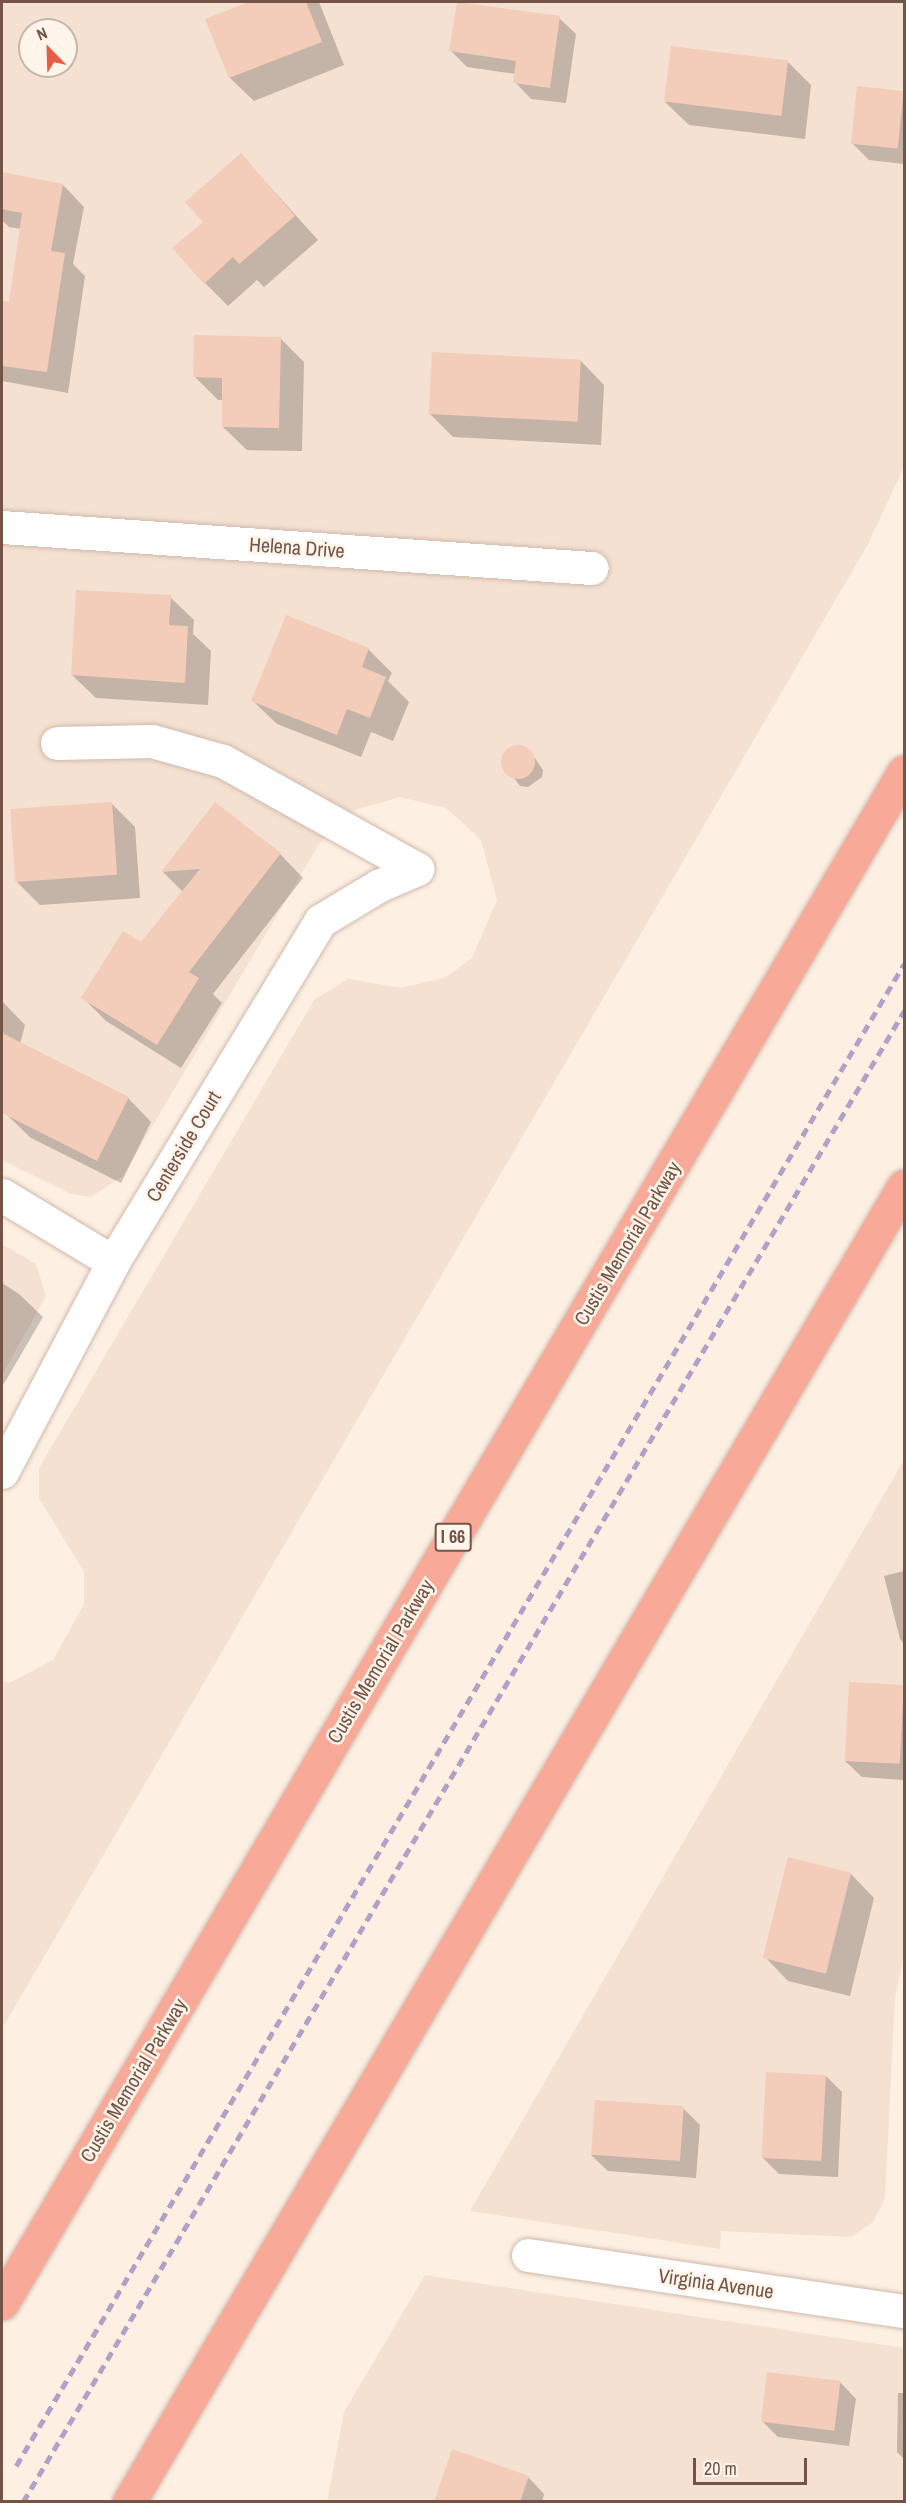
<!DOCTYPE html>
<html>
<head>
<meta charset="utf-8">
<style>
	body { margin:0 }
	#map { position:relative; width:906px; height:2503px; overflow:hidden; background:#fdf0e3; font-family:"Archivo Narrow",sans-serif }
	div>[style] { position:absolute }
	.residential>* { inset:0; background:#f4e1d1 }
	.shadow>* { inset:0; background:#0003 }
	.building>* { inset:0; background:#f3ccba; transform-origin:0 0 }
	.round { border-radius:50% }
	.roads { filter:drop-shadow(0 0 2px #d0b9ac) drop-shadow(0 0 2px #d0b9ac) }
	.minor>* { height:33px; margin:-16.5px; padding:0 16.5px; transform-origin:16.5px; border-radius:16.5px; background:#fff }
	.highway>* { height:33px; margin:-16.5px; padding:0 16.5px; transform-origin:16.5px; border-radius:16.5px; background:#f8a998 }
	.rail>* { height:4.5px; margin-top:-2.25px; transform-origin:0; background:repeating-linear-gradient(90deg,#b2a1c6 0 9px,transparent 0 15px) }
	span { translate:-50% -50%; white-space:nowrap; text-align:center; line-height:1.15; -webkit-text-stroke:5px #fff5ea; paint-order:stroke }
	.shield-label span { padding:2px 4px; background:#fff5ea; border:2px solid; border-radius:4px; -webkit-text-stroke-width:0 }
	.shield-label { font-size:18px; color:#755448; font-weight:700 }
	.street-label { font-size:20px; color:#755448 }
	.frame { position:absolute; inset:0; border:3px solid #755448; pointer-events:none }
	.north { position:absolute; left:18px; top:18px; width:60px; height:60px; box-sizing:border-box; background:#fff5ea; border:2px solid #c8b5a9; border-radius:50%; rotate:337deg; font-size:16px; font-weight:700; line-height:24px; text-align:center; color:#755448 }
	.north::after { content:''; display:block; margin:auto; width:21px; height:27px; background:#e95c45; clip-path:polygon(50% 0,100% 100%,50% 72%,0 100%) }
	.scale { position:absolute; left:693px; top:2458px; width:114px; height:27px; box-sizing:border-box; border:3px solid #755448; border-top:0; padding-left:8px; font-size:18px; line-height:21px; white-space:nowrap; color:#755448; -webkit-text-stroke:4px #fff5ea; paint-order:stroke }
</style>
</head>
<body>
<div id="map">
	<div class="residential">
		<div style="clip-path:polygon(evenodd,2px 2px,904px 2px,904px 467px,867px 546px,2px 2029px,2px 1681px,9px 1683px,53px 1660px,84px 1604px,84px 1572px,39px 1498px,39px 1468px,314px 1000px,348px 979px,401px 988px,446px 977px,472px 958px,497px 900px,481px 840px,446px 808px,400px 797px,352px 811px,319px 844px,123px 1176px,91px 1197px,71px 1194px,2px 1160px,2px 2px,30px 30px,66px 30px,66px 66px,30px 66px,30px 30px)"></div>
		<div style="clip-path:polygon(2px 1244px,36px 1264px,46px 1296px,2px 1375px)"></div>
		<div style="clip-path:polygon(904px 1460px,904px 1954px,895px 1998px,885px 2198px,873px 2222px,851px 2237px,721px 2231px,720px 2249px,470px 2211px)"></div>
		<div style="clip-path:polygon(425px 2275px,904px 2348px,904px 2501px,327px 2502px,344px 2412px)"></div>
	</div>
	<div class="shadow">
		<div style="clip-path:polygon(253px 2px,319px 2px,344px 65px,254px 101px,230px 78px,207px 20px)"></div>
		<div style="clip-path:polygon(559px 18px,576px 34px,566px 103px,531px 99px,515px 82px,516px 74px,467px 67px,451px 51px)"></div>
		<div style="clip-path:polygon(788px 62px,811px 85px,805px 139px,689px 125px,665px 102px)"></div>
		<div style="clip-path:polygon(859px 88px,904px 93px,904px 164px,869px 160px,852px 143px)"></div>
		<div style="clip-path:polygon(241px 155px,318px 240px,264px 287px,257px 280px,228px 306px,205px 283px,205px 222px)"></div>
		<div style="clip-path:polygon(2px 174px,63px 185px,84px 207px,73px 264px,85px 276px,68px 393px,2px 381px,2px 303px,10px 304px,21px 229px,9px 227px,2px 220px)"></div>
		<div style="clip-path:polygon(280px 338px,304px 362px,302px 451px,247px 450px,223px 427px,223px 400px,218px 400px,195px 377px)"></div>
		<div style="clip-path:polygon(581px 361px,604px 385px,601px 445px,453px 437px,430px 414px)"></div>
		<div style="clip-path:polygon(170px 597px,194px 620px,193px 634px,211px 651px,208px 705px,96px 698px,72px 675px)"></div>
		<div style="clip-path:polygon(368px 649px,392px 673px,388px 681px,409px 702px,393px 741px,371px 732px,361px 757px,277px 724px,253px 701px)"></div>
		<div style="clip-path:polygon(518px 746px,532px 754px,543px 770px,542px 777px,528px 787px,520px 786px,503px 763px,504px 755px)"></div>
		<div style="clip-path:polygon(111px 803px,135px 827px,140px 898px,40px 905px,17px 882px)"></div>
		<div style="clip-path:polygon(216px 805px,280px 854px,303px 878px,213px 994px,222px 1003px,181px 1068px,106px 1021px,83px 998px,141px 944px,183px 892px,163px 872px)"></div>
		<div style="clip-path:polygon(2px 1001px,25px 1025px,20px 1044px,128px 1098px,151px 1122px,121px 1183px,31px 1138px,7px 1115px,10px 1108px,2px 1106px)"></div>
		<div style="clip-path:polygon(2px 1283px,19px 1294px,43px 1317px,2px 1387px)"></div>
		<div style="clip-path:polygon(904px 1571px,904px 1644px,900px 1639px,884px 1576px)"></div>
		<div style="clip-path:polygon(904px 1687px,904px 1780px,862px 1777px,845px 1761px)"></div>
		<div style="clip-path:polygon(851px 1874px,874px 1898px,850px 1996px,788px 1981px,765px 1957px)"></div>
		<div style="clip-path:polygon(826px 2076px,842px 2092px,838px 2177px,779px 2174px,763px 2158px)"></div>
		<div style="clip-path:polygon(684px 2109px,700px 2125px,696px 2178px,608px 2171px,591px 2155px)"></div>
		<div style="clip-path:polygon(840px 2382px,856px 2399px,849px 2446px,778px 2437px,762px 2421px)"></div>
		<div style="clip-path:polygon(898px 2393px,904px 2393px,904px 2459px,897px 2452px)"></div>
		<div style="clip-path:polygon(528px 2477px,544px 2494px,542px 2502px,435px 2502px)"></div>
	</div>
	<div class="building">
		<div style="clip-path:polygon(249px 2px,306px 2px,322px 42px,229px 78px,205px 19px)"></div>
		<div style="clip-path:polygon(457px 2px,560px 16px,550px 88px,513px 83px,516px 61px,449px 51px)"></div>
		<div style="left:671px;top:46px;width:118px;height:56px;rotate:7deg"></div>
		<div style="left:857px;top:86px;width:47px;height:58px;rotate:6deg"></div>
		<div style="clip-path:polygon(241px 153px,295px 216px,239px 264px,233px 257px,204px 284px,172px 248px,203px 222px,185px 202px)"></div>
		<div style="clip-path:polygon(2px 172px,63px 184px,51px 251px,65px 253px,47px 372px,2px 366px,2px 301px,9px 302px,22px 213px,2px 209px)"></div>
		<div style="clip-path:polygon(194px 335px,281px 337px,279px 428px,222px 427px,222px 378px,193px 377px)"></div>
		<div style="left:432px;top:352px;width:149px;height:62px;rotate:3deg"></div>
		<div style="clip-path:polygon(76px 590px,171px 595px,169px 625px,188px 626px,185px 683px,71px 675px)"></div>
		<div style="clip-path:polygon(286px 615px,369px 648px,362px 667px,386px 677px,370px 718px,347px 709px,337px 735px,251px 701px)"></div>
		<div class="round" style="left:501px;top:745px;width:34px;height:34px"></div>
		<div style="left:112px;top:802px;width:73px;height:102px;rotate:86deg"></div>
		<div style="clip-path:polygon(215px 802px,281px 853px,189px 972px,199px 978px,157px 1045px,81px 998px,123px 931px,141px 942px,200px 869px,161px 872px)"></div>
		<div style="clip-path:polygon(2px 1033px,129px 1097px,97px 1161px,2px 1113px)"></div>
		<div style="left:849px;top:1682px;width:55px;height:79px;rotate:3deg"></div>
		<div style="left:788px;top:1857px;width:65px;height:104px;rotate:14deg"></div>
		<div style="left:766px;top:2072px;width:60px;height:86px;rotate:3deg"></div>
		<div style="left:595px;top:2100px;width:89px;height:55px;rotate:4deg"></div>
		<div style="left:767px;top:2372px;width:74px;height:50px;rotate:7deg"></div>
		<div style="clip-path:polygon(452px 2449px,529px 2476px,520px 2502px,434px 2502px)"></div>
	</div>
	<div class="roads">
		<div class="minor">
			<div style="left:2px;top:527px;width:591px;rotate:3.98deg"></div>
			<div style="left:57px;top:743px;width:95px;rotate:-1.2deg"></div>
			<div style="left:152px;top:741px;width:74px;rotate:15.7deg"></div>
			<div style="left:223px;top:761px;width:222px;rotate:29.1deg"></div>
			<div style="left:2px;top:1195px;width:130px;rotate:31.1deg"></div>
			<div style="left:2px;top:1472px;width:238px;rotate:-62.1deg"></div>
			<div style="left:113px;top:1262px;width:399px;rotate:-58.7deg"></div>
			<div style="left:320px;top:921px;width:68px;rotate:-31.1deg"></div>
			<div style="left:378px;top:886px;width:43px;rotate:-23.6deg"></div>
			<div style="left:528px;top:2255px;width:380px;rotate:8.5deg"></div>
		</div>
		<div class="highway">
			<div style="left:2px;top:2303px;width:1777px;rotate:-59.5deg"></div>
			<div style="left:129px;top:2502px;width:1527px;rotate:-59.51deg"></div>
		</div>
	</div>
	<div class="rail">
		<div style="left:16px;top:2466px;width:1745px;rotate:-59.41deg"></div>
		<div style="left:23px;top:2502px;width:1732px;rotate:-59.42deg"></div>
	</div>
	<div class="shield-label">
		<span style="left:453px;top:1537px">I 66</span>
	</div>
	<div class="street-label">
		<span style="left:297px;top:547px;rotate:4deg">Helena Drive</span>
		<span style="left:183px;top:1146px;rotate:-59deg">Centerside Court</span>
		<span style="left:627px;top:1243px;rotate:-59deg">Custis Memorial Parkway</span>
		<span style="left:380px;top:1661px;rotate:-59deg">Custis Memorial Parkway</span>
		<span style="left:133px;top:2080px;rotate:-59deg">Custis Memorial Parkway</span>
		<span style="left:716px;top:2283px;rotate:8deg">Virginia Avenue</span>
	</div>
	<div class="frame"></div>
	<div class="north">N</div>
	<div class="scale">20 m</div>
</div>
</body>
</html>
